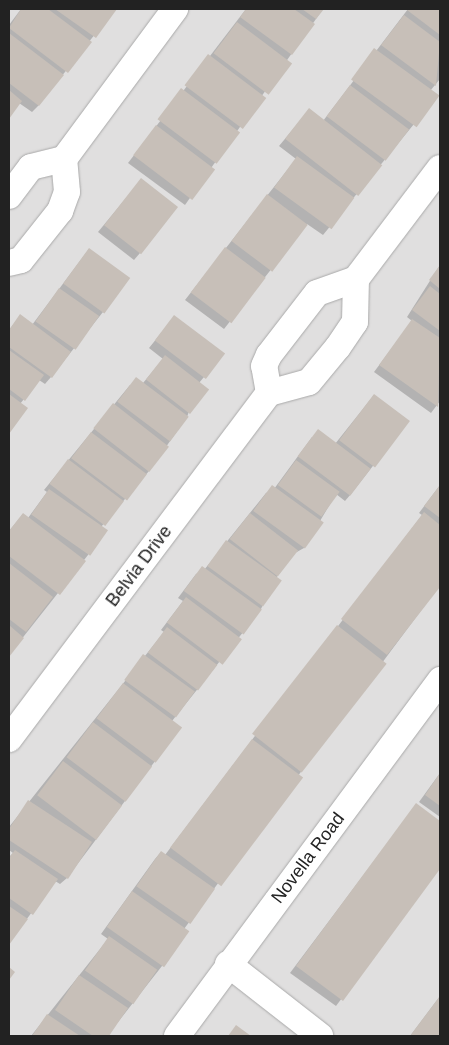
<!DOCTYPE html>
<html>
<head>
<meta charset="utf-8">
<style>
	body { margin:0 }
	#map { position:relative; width:449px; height:1045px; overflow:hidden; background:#f2efe9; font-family:Helvetica,sans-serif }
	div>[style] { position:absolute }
	.residential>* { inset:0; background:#e0dfdf; transform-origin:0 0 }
	.shadow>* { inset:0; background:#0003 }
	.building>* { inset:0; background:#c7bfb8; transform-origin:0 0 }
	.roads { filter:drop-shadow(0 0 1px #a9a9a9) drop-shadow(0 0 1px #a9a9a9) }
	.minor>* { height:26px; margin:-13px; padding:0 13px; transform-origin:13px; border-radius:13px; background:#fff }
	span { translate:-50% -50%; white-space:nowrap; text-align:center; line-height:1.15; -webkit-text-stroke:4px #fff; paint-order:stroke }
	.street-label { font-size:18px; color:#222 }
	.frame { position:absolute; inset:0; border:10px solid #222; pointer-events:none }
</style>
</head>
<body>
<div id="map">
	<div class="residential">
		<div style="left:9px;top:9px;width:431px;height:1027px"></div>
	</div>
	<div class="shadow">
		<div style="clip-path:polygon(21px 9px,115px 9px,38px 106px,32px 112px,19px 103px,9px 117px,9px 25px)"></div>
		<div style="clip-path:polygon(246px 9px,323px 9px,185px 205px,128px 163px)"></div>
		<div style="clip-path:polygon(408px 9px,440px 9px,440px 79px,430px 91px,437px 96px,323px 235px,307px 224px,224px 329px,185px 300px,296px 159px,279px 146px,309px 110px,323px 121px)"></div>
		<div style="clip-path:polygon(141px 180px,140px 253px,134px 260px,98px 232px)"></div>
		<div style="clip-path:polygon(89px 249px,103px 312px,51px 377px,45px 384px,39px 380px,20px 404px,26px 408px,9px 432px,9px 330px,20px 316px,32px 325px)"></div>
		<div style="clip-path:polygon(440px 265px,440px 401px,431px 413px,374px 372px,412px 321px,407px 317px)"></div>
		<div style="clip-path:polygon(174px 317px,223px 354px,199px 383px,187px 417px,149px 471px,101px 527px,88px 555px,9px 655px,9px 531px,23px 514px,28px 518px,47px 492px,44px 490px,130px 385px,143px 383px,163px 359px,149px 348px)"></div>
		<div style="clip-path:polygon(374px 395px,408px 421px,351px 494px,345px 501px,336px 494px,304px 548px,295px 553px,276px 578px,260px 611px,172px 721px,180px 728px,67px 878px,60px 884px,55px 881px,9px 943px,9px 857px,13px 853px,9px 850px,9px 827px,164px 632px,161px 630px,183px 601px,178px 598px,196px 574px,204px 570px,266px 493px,274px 489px,312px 437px,335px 444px)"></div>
		<div style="clip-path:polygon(440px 485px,440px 585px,184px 929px,187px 931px,162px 966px,107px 1036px,31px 1036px,108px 939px,101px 934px,155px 859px,161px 852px,165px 855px,422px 515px,419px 513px)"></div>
		<div style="clip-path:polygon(440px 773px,440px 817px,419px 802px)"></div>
		<div style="clip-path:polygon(416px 805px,440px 822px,440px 867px,336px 1006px,290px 973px)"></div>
		<div style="clip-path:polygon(440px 996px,440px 1036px,410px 1036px)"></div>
	</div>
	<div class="building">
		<div style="clip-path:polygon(21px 9px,48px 9px,92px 42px,68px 73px,9px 28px)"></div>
		<div style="clip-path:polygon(55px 9px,117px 9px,96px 38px)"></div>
		<div style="clip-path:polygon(246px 9px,294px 9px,315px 24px,292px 55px,240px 17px)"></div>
		<div style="clip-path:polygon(302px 9px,324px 9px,316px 19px)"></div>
		<div style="clip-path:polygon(408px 9px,440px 9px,440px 35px,407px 10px)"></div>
		<div style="clip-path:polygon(404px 15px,440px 42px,436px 86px,381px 45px)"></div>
		<div style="left:237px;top:22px;width:69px;height:39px;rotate:37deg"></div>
		<div style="clip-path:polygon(9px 33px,64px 75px,39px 106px,9px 83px)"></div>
		<div style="left:374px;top:48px;width:81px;height:39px;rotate:36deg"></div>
		<div style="left:208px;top:54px;width:73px;height:39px;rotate:37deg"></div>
		<div style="left:350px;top:85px;width:74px;height:39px;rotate:37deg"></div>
		<div style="left:181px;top:88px;width:74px;height:39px;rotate:37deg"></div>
		<div style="clip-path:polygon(9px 90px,22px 101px,9px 119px)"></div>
		<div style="left:309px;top:108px;width:93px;height:39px;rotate:38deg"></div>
		<div style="left:156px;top:125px;width:74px;height:38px;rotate:37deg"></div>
		<div style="left:297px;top:156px;width:71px;height:39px;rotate:36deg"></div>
		<div style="left:141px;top:178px;width:47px;height:60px;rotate:38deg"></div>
		<div style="left:267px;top:194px;width:51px;height:59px;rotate:37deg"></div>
		<div style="left:225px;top:247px;width:51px;height:57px;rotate:37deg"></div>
		<div style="left:89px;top:248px;width:51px;height:44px;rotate:36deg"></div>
		<div style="clip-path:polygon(440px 265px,440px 289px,429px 280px)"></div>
		<div style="clip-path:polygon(430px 286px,440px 294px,440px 331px,412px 310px)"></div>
		<div style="left:59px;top:288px;width:49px;height:41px;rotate:35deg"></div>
		<div style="clip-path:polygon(20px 314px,71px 352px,52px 378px,9px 347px,9px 330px)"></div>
		<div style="left:174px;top:315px;width:64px;height:32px;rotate:37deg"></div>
		<div style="clip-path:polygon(412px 319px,440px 338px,438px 407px,379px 365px)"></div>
		<div style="clip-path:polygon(9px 350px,44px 375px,25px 401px,9px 389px)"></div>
		<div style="left:165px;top:355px;width:56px;height:31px;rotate:38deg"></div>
		<div style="left:136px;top:377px;width:66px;height:31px;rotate:37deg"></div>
		<div style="clip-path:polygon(9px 394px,28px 408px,9px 434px)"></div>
		<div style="left:374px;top:394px;width:45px;height:58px;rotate:37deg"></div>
		<div style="left:113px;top:403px;width:71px;height:32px;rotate:38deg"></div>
		<div style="left:318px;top:429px;width:66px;height:34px;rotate:37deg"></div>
		<div style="left:91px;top:432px;width:70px;height:33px;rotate:37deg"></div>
		<div style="left:68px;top:459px;width:70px;height:31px;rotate:37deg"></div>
		<div style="left:296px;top:460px;width:54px;height:31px;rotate:36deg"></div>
		<div style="left:272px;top:485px;width:64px;height:32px;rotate:36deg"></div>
		<div style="clip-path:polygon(440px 485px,440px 518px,424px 506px)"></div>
		<div style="left:49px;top:489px;width:72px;height:31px;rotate:35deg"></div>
		<div style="clip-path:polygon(424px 512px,440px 525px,440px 587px,387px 655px,341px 619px)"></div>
		<div style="clip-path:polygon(23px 513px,86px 561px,60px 595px,9px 556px,9px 531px)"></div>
		<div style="left:250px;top:513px;width:61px;height:33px;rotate:38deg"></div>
		<div style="left:226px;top:540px;width:69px;height:32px;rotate:36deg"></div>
		<div style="clip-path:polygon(9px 563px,53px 597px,26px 632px,9px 619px)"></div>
		<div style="left:202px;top:566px;width:74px;height:31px;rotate:36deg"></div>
		<div style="left:186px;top:597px;width:70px;height:32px;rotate:37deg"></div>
		<div style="clip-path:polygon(9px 625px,24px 638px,9px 657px)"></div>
		<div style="left:337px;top:625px;width:63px;height:138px;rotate:38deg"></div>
		<div style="left:167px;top:627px;width:63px;height:32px;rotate:37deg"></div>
		<div style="left:143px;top:654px;width:64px;height:32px;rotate:36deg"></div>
		<div style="left:123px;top:683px;width:74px;height:44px;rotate:37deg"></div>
		<div style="left:93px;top:722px;width:74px;height:44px;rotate:37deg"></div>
		<div style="left:252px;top:739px;width:64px;height:136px;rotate:37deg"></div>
		<div style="left:63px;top:761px;width:74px;height:43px;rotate:37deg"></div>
		<div style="clip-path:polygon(440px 773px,440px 806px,425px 795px)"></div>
		<div style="clip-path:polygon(28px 800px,92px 842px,68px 879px,9px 840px,9px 829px)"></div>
		<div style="clip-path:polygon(416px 803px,440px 821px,440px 869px,343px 1001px,296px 966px)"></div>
		<div style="clip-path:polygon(15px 850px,58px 879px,33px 915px,9px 898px,9px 858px)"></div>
		<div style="left:161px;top:851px;width:66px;height:43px;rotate:35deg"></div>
		<div style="left:132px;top:891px;width:70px;height:44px;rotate:35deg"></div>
		<div style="clip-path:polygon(9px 906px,28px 919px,9px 945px)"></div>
		<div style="left:109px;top:936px;width:59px;height:42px;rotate:35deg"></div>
		<div style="clip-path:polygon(9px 967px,15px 972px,9px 980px)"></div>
		<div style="clip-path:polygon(79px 975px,128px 1008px,109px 1036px,93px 1036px,55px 1010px)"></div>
		<div style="clip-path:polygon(440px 996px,440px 1036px,410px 1036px)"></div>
		<div style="clip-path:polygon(47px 1014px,80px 1036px,32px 1036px)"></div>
		<div style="clip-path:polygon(236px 1025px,251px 1036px,228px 1036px)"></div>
	</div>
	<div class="roads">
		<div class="minor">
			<div style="left:9px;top:196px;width:36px;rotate:-53deg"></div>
			<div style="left:31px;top:167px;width:34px;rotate:-14deg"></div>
			<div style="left:64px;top:159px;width:187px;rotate:-53.5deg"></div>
			<div style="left:9px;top:263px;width:12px;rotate:-14deg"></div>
			<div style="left:21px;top:260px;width:63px;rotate:-51.5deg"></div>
			<div style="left:60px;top:211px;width:20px;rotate:-70deg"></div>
			<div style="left:67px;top:192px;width:33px;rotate:-95deg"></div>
			<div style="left:269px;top:393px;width:27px;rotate:-100deg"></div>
			<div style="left:264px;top:366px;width:12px;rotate:-66deg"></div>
			<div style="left:269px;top:355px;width:78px;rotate:-52.3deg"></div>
			<div style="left:317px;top:293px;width:41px;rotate:-19.7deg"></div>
			<div style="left:356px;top:279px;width:139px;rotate:-52.9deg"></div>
			<div style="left:9px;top:739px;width:433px;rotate:-53.1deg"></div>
			<div style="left:269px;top:393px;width:41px;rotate:-15.4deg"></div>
			<div style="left:309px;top:382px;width:45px;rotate:-50.4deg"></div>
			<div style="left:338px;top:347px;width:30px;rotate:-56deg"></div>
			<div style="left:355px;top:322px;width:43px;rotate:-88.7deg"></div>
			<div style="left:228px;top:964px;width:117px;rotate:38deg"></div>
			<div style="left:177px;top:1036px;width:443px;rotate:-53.5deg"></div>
		</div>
	</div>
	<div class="street-label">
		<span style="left:139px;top:566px;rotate:-53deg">Belvia Drive</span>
		<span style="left:308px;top:858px;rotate:-53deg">Novella Road</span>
	</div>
	<div class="frame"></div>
</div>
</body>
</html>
